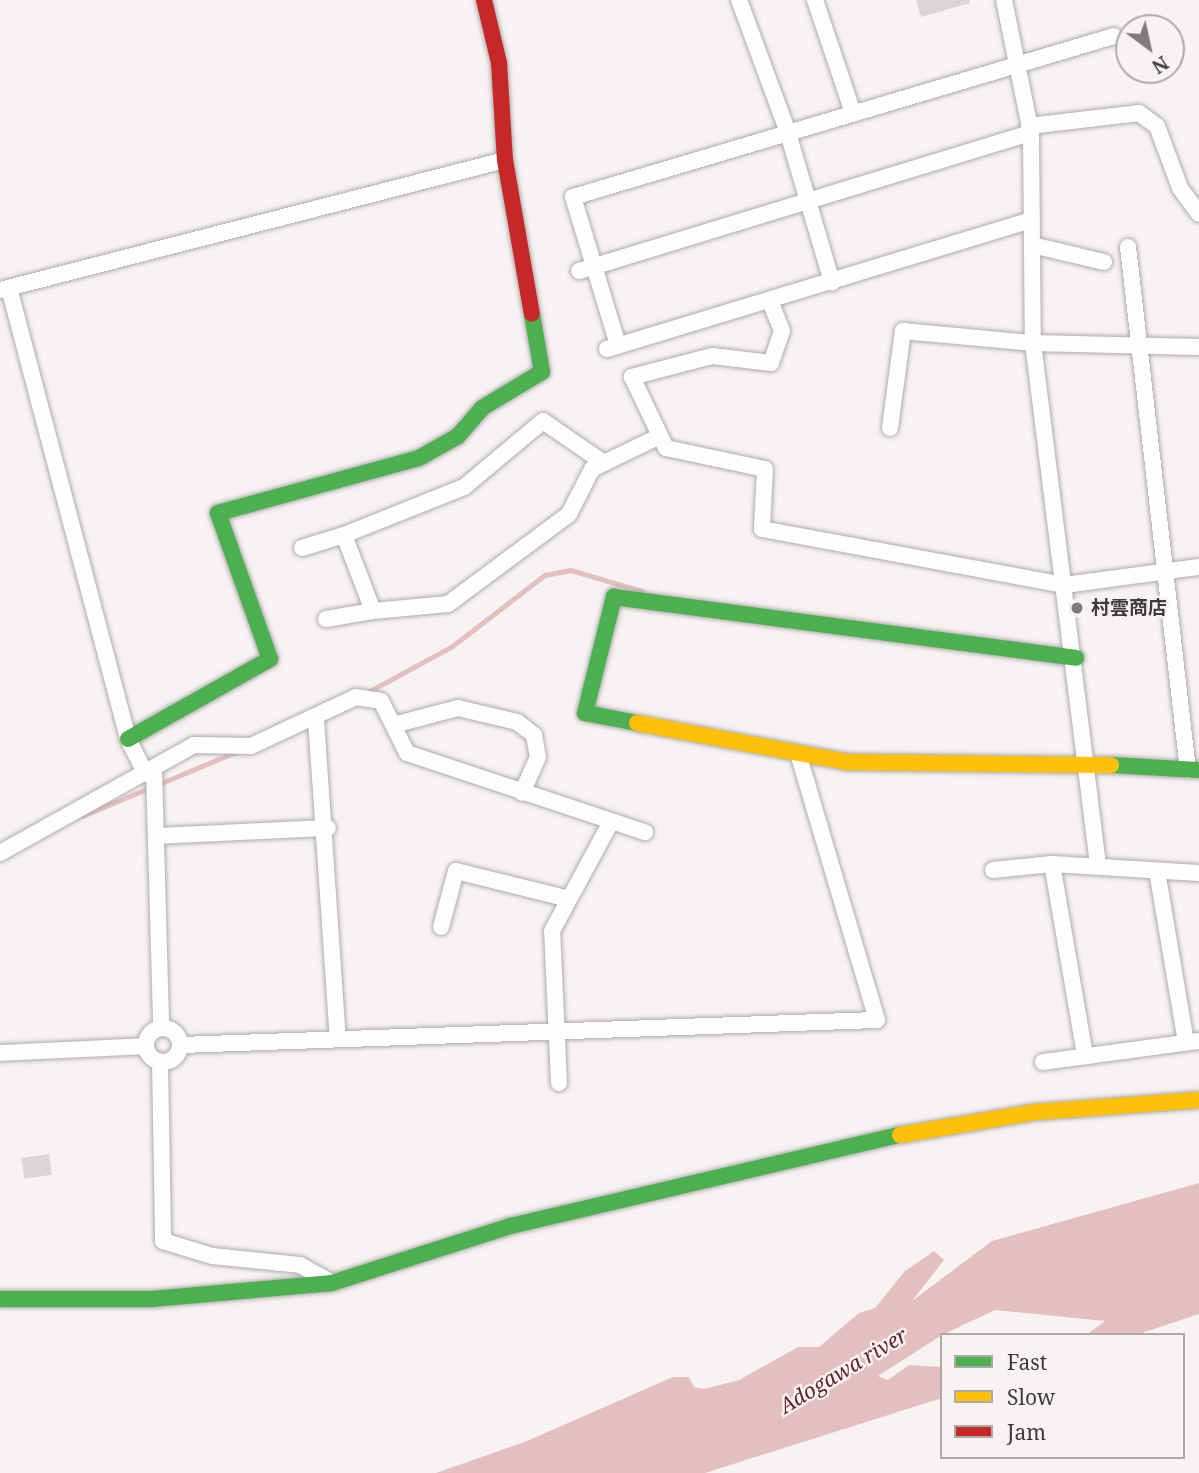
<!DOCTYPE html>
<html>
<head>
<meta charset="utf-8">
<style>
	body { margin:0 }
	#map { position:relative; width:1199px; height:1473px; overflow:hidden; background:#f8f3f3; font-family:"Noto Serif","Noto Sans JP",serif }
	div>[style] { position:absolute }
	.water>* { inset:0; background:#e4bfc0 }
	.stream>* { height:4.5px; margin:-2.25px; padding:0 2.25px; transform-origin:2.25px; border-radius:2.25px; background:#e4bfc0 }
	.building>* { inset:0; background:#dad6d6; transform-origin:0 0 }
	.roads { filter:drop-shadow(0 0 2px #aeabab) drop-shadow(0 0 2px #aeabab) }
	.street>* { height:16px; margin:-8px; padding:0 8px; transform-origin:8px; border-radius:8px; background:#fefdfd }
	.street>.ring { margin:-8px; padding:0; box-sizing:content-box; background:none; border:16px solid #fefdfd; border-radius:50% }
	.fast>* { height:16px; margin:-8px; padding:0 8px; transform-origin:8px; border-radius:8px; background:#4caf50 }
	.slow>* { height:16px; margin:-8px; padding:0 8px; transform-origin:8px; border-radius:8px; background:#ffc107 }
	.jam>* { height:16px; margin:-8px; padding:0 8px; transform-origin:8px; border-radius:8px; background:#c62828 }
	.dots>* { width:19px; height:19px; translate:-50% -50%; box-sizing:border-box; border:4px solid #f9f2f2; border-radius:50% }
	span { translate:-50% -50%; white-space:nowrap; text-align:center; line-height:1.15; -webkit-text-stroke:5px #f9f2f2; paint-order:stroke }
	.poi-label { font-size:19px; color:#3e3b3b; font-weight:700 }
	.left { translate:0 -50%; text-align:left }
	.water-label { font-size:21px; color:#62242a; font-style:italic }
	.legend { position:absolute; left:940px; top:1333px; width:245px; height:126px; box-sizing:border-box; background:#f9f2f2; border:2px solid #aea9a9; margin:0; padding:9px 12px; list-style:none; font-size:21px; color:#3e3b3b }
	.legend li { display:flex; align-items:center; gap:14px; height:35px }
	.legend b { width:35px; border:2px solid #aea9a9 }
	.north { position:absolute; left:1115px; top:14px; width:70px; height:70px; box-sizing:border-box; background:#f9f2f2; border:2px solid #aea9a9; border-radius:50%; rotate:147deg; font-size:19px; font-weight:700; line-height:28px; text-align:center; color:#3e3b3b }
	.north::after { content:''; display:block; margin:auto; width:24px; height:32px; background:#7f7b7b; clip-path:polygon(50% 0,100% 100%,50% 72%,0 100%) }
</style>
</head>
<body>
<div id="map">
	<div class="water">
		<div style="clip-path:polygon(1199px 1183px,1199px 1314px,1136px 1335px,1086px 1335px,1105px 1321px,995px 1310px,942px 1335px,878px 1376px,888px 1380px,909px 1365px,942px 1367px,942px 1398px,705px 1473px,436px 1473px,527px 1441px,673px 1377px,689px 1377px,694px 1387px,704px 1389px,739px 1380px,798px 1347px,819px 1347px,859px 1313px,875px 1308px,905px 1271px,934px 1251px,944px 1260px,912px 1301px,992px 1241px)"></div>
	</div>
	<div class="stream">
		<div style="left:368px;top:692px;width:94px;rotate:-28.5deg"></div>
		<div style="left:451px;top:647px;width:118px;rotate:-37.5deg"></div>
		<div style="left:545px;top:575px;width:26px;rotate:-11deg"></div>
		<div style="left:571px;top:570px;width:74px;rotate:16.5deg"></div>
		<div style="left:82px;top:816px;width:167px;rotate:-22.6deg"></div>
	</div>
	<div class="building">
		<div style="clip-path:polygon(916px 0,969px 0,970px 3px,921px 17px)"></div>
		<div style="left:49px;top:1154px;width:21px;height:28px;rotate:82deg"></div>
	</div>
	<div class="roads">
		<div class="street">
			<div style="left:739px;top:0;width:139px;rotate:69.7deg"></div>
			<div style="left:787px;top:130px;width:159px;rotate:73.5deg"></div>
			<div style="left:815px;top:0;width:116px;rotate:71.4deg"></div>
			<div style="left:1004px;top:0;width:136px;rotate:78.5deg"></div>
			<div style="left:1031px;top:133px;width:210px;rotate:89.5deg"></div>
			<div style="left:1033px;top:343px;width:526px;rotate:82.9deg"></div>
			<div style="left:1029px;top:126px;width:111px;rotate:-6.7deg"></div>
			<div style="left:1139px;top:113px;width:22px;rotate:36deg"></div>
			<div style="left:1157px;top:126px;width:66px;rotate:69.6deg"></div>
			<div style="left:1180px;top:188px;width:32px;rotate:54deg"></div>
			<div style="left:1032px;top:245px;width:74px;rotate:13.3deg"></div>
			<div style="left:1128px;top:247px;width:526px;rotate:83.46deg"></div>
			<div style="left:579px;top:271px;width:473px;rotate:-17deg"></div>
			<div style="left:9px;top:288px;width:466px;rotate:75.2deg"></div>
			<div style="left:128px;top:739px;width:39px;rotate:63deg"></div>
			<div style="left:0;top:290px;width:521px;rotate:-14.44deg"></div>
			<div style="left:770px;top:301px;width:32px;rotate:68deg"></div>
			<div style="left:782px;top:331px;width:34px;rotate:109deg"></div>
			<div style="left:771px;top:363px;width:59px;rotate:-173.2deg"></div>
			<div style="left:712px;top:356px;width:83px;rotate:165.3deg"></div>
			<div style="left:632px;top:377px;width:79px;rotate:64.4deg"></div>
			<div style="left:666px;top:448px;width:101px;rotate:12deg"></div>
			<div style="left:765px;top:469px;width:60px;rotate:92.9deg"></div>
			<div style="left:762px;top:529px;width:308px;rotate:10.5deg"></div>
			<div style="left:1065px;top:585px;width:135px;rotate:-7.7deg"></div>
			<div style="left:618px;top:345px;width:155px;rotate:-106.9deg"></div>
			<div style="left:573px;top:197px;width:564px;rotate:-16.57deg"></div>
			<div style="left:607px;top:349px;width:444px;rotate:-16.9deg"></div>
			<div style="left:890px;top:428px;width:98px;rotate:-82.4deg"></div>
			<div style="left:903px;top:331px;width:131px;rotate:5.3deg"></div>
			<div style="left:1033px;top:343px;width:166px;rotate:1.4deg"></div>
			<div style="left:604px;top:463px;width:74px;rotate:-145.5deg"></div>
			<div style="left:543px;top:421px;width:103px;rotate:140.1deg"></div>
			<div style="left:464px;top:487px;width:129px;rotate:158.2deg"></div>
			<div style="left:344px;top:535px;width:81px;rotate:69.1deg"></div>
			<div style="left:373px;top:611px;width:75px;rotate:-5.3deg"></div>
			<div style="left:448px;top:604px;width:151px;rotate:-36.6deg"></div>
			<div style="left:569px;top:514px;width:51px;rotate:-62.9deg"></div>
			<div style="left:592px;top:469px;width:13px;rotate:-27deg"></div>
			<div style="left:604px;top:463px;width:62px;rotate:-25.7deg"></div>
			<div style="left:302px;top:548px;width:44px;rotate:-17.2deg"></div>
			<div style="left:326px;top:619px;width:48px;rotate:-9.7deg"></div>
			<div style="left:316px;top:719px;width:320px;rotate:86.1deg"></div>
			<div style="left:397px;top:724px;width:63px;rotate:-14.7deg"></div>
			<div style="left:458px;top:708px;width:61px;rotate:13.3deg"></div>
			<div style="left:517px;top:722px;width:21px;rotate:37deg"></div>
			<div style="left:534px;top:735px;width:22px;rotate:80deg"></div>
			<div style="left:538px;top:757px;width:39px;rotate:114deg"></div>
			<div style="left:154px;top:770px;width:258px;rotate:88.4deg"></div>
			<div style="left:156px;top:836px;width:172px;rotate:-2.7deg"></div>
			<div style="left:0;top:853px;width:222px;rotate:-29.1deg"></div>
			<div style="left:194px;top:745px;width:57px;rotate:1deg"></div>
			<div style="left:251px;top:746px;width:116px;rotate:-25deg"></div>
			<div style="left:356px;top:697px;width:25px;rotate:9deg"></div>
			<div style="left:381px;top:701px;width:58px;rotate:63.4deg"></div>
			<div style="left:407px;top:753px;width:251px;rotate:18.4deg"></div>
			<div style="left:1052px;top:864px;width:195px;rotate:80.2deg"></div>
			<div style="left:993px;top:870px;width:59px;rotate:-5.8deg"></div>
			<div style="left:1052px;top:864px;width:147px;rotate:3.5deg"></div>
			<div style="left:1157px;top:871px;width:174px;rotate:80.4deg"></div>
			<div style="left:441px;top:927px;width:58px;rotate:-75deg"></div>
			<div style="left:456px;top:871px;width:116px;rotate:13.9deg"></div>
			<div class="ring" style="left:146px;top:1028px;width:18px;height:18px"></div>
			<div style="left:181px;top:1045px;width:696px;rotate:-2.06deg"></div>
			<div style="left:877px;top:1020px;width:278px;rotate:-106.5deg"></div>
			<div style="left:0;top:1053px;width:146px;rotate:-2.7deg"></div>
			<div style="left:160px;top:1062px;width:179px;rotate:89deg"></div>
			<div style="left:163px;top:1241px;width:51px;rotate:17deg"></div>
			<div style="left:212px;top:1256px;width:88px;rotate:5.8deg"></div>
			<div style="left:300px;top:1265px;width:37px;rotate:29deg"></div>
			<div style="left:1043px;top:1062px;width:157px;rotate:-7.7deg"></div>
			<div style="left:559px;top:1083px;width:152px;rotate:-92.6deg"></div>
			<div style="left:552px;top:931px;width:124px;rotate:-61.6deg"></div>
		</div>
		<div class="fast">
			<div style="left:637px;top:723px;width:53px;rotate:-169.1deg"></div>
			<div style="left:585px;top:713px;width:120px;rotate:-76deg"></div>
			<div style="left:614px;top:597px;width:466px;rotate:7.5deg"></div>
			<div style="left:128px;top:739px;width:163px;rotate:-29.4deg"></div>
			<div style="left:270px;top:659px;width:155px;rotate:-109.6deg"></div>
			<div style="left:218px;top:513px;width:208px;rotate:-15.3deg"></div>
			<div style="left:419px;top:458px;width:45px;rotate:-29.4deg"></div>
			<div style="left:458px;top:436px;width:37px;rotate:-49deg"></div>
			<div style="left:482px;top:408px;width:70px;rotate:-31deg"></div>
			<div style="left:542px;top:372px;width:59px;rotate:-99.8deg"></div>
			<div style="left:1111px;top:765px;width:88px;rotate:3.3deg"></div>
			<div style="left:0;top:1299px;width:152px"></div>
			<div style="left:152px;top:1299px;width:181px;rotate:-5.1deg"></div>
			<div style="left:332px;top:1283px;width:188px;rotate:-17.7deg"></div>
			<div style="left:511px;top:1226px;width:400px;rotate:-13.2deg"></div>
		</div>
		<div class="slow">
			<div style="left:637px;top:723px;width:215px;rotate:10.5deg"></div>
			<div style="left:848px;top:762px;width:263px;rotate:0.7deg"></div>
			<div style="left:900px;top:1135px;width:138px;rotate:-9.6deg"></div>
			<div style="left:1036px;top:1112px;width:163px;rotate:-4.2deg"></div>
		</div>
		<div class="jam">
			<div style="left:484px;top:0;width:65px;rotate:76.6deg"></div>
			<div style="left:499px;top:63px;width:97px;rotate:86.5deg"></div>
			<div style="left:505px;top:160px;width:156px;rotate:80.1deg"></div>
		</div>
	</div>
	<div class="dots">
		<div style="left:1077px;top:608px;background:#7f7b7b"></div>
	</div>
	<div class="poi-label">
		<span class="left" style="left:1091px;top:608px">村雲商店</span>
	</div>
	<div class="water-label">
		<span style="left:843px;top:1370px;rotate:-31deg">Adogawa river</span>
	</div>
	<ul class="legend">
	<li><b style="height:9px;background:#4caf50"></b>Fast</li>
	<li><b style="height:9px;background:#ffc107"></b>Slow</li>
	<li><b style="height:9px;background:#c62828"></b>Jam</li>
	</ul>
	<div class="north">N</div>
</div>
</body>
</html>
